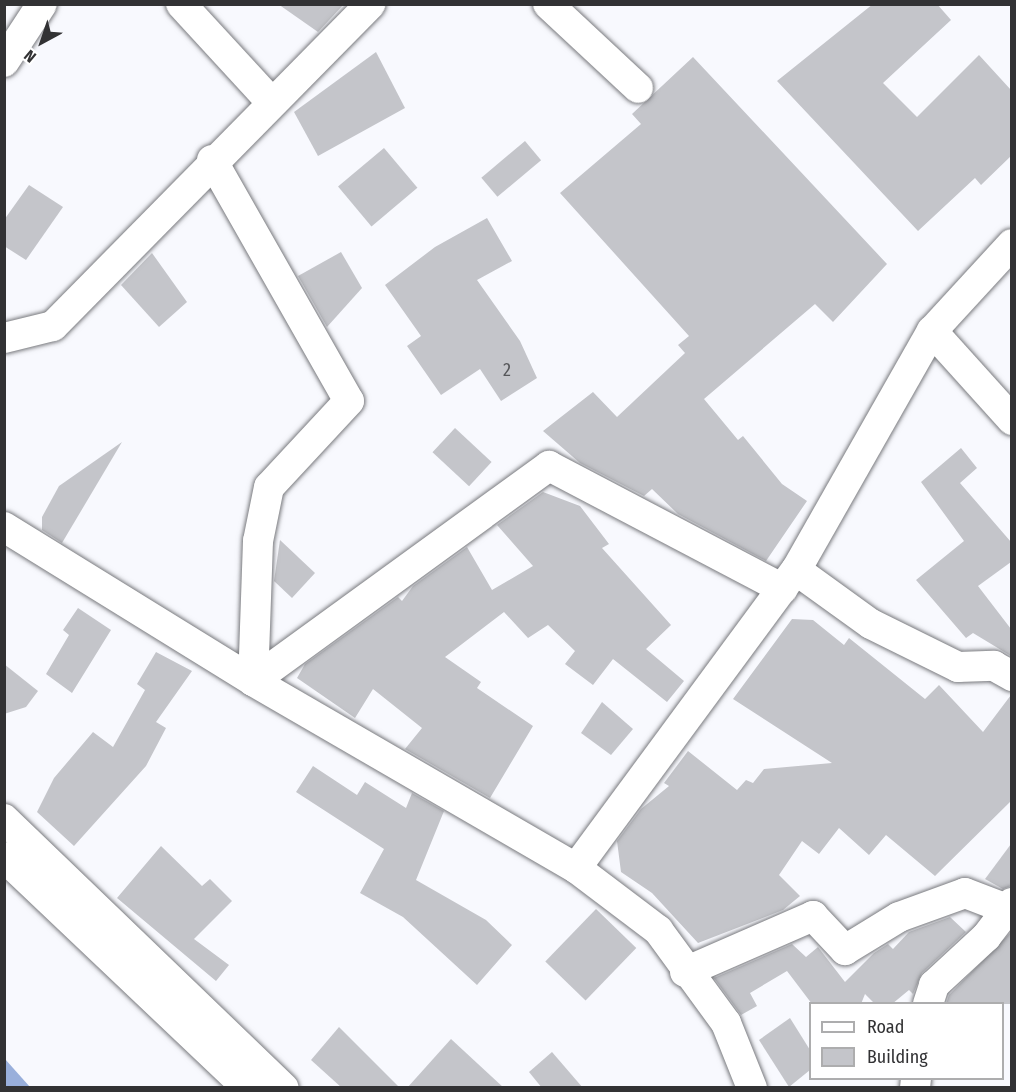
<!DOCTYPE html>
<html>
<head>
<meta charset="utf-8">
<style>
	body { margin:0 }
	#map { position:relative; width:1016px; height:1092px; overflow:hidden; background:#f8f9fe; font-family:"Fira Sans Condensed",sans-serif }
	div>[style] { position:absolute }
	.water>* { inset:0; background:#99afdb }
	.building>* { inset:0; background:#c4c5ca; transform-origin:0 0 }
	.roads { filter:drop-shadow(0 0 2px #797a7e) drop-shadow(0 0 2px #797a7e) }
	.minor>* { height:30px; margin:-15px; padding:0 15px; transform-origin:15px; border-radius:15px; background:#fff }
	span { translate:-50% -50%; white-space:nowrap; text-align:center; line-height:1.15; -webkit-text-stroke:4.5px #fff; paint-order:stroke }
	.number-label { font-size:18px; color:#56575a }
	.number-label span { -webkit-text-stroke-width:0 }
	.frame { position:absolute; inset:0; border:6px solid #323234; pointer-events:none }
	.legend { position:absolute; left:809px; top:1002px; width:195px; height:78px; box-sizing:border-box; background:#fff; border:2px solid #adadae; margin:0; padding:8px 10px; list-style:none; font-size:18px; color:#323234 }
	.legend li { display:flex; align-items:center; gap:12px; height:30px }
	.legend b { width:30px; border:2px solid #adadae }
	.north { position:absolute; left:12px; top:12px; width:60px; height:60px; -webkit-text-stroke:4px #fff; paint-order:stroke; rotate:220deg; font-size:16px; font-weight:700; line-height:24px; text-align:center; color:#323234 }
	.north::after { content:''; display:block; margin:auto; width:21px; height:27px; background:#323234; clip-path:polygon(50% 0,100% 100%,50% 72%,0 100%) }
</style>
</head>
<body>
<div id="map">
	<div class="water">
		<div style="clip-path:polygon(4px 1059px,5px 1059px,30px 1087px,5px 1087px)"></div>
	</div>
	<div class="building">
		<div style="clip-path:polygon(278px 4px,344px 4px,318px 32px)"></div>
		<div style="clip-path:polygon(873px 4px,937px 4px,951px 20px,883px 83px,917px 117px,979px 55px,1011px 90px,1011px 156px,981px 185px,975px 178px,918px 231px,777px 81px)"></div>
		<div style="clip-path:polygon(376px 52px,405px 108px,318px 156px,294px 112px)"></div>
		<div style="clip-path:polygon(693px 57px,887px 264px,833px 322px,815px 304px,704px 399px,738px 440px,743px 436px,782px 484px,807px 501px,766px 561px,678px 514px,652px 489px,644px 496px,580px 463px,543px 431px,593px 392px,617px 417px,685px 353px,678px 345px,689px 336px,560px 193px,641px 124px,632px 114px)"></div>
		<div style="left:525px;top:141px;width:25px;height:57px;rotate:50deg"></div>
		<div style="left:384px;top:148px;width:52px;height:60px;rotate:50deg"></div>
		<div style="clip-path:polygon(29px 185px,63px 207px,26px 260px,4px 246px,4px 220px)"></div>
		<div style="clip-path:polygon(487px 218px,512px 261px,477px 280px,520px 341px,537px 378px,501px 401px,480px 369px,441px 395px,407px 346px,421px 336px,385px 285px,435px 247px)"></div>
		<div style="clip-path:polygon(341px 252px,362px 288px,327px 327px,298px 276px)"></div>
		<div style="clip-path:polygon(152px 253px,187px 302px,159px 327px,121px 285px)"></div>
		<div style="left:455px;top:428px;width:50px;height:33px;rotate:43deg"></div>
		<div style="clip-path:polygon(122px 442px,62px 543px,42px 530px,42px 517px,59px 486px)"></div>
		<div style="clip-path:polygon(961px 448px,977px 468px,960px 483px,1011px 542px,1011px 562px,978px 586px,1011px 629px,1011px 656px,973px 633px,966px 638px,916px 580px,964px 541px,921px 482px)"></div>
		<div style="clip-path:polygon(543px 492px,580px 506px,609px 544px,602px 548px,671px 625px,646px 649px,684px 681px,667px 702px,613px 659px,593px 685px,565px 664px,575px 651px,548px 625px,528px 638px,504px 612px,445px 657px,481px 682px,477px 688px,533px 726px,490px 798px,405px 749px,422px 728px,373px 689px,355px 718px,297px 678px,305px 664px,398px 597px,402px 601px,413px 586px,467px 547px,492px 590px,533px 566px,497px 525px)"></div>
		<div style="clip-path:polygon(280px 540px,315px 573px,292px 598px,274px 581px)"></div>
		<div style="clip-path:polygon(78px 608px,111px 630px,72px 693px,46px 674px,69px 635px,63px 630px)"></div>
		<div style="clip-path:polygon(792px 619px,813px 620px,844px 645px,849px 638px,925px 699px,939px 685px,983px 732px,1011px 695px,1011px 801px,935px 876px,886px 835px,869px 855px,839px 828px,819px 854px,802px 841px,779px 875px,800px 896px,783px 910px,698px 943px,652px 893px,621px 872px,617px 841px,641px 809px,669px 786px,664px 783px,688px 751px,737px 790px,746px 780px,753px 783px,764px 769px,832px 763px,733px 699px)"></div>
		<div style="clip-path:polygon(156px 652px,192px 671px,156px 722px,166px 728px,146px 766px,74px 846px,37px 812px,54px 778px,93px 732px,113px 747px,145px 690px,137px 684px)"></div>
		<div style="clip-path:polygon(4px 664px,38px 691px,26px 707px,4px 714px)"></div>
		<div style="clip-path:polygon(602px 702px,633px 729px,611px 755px,581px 733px)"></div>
		<div style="clip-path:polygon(313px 766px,357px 795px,365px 782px,406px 808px,412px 793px,444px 811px,416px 880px,486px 920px,512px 945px,477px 985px,403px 917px,360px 893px,384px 849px,296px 792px)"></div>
		<div style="clip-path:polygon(1011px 844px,1011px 886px,1003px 889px,985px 879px)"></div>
		<div style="clip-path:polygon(161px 846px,202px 886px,210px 879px,232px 901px,194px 939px,229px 965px,216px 981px,117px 898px)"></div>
		<div style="left:596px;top:909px;width:56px;height:73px;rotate:44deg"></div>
		<div style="clip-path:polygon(950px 917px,966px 932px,922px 973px,913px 994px,909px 990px,892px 1004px,875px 1004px,865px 994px,861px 1004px,812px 1004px,787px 971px,750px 993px,757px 1006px,741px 1015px,714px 978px,792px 944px,806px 957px,818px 947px,845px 982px,874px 953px,888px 944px,893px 949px,909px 932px)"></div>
		<div style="clip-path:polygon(1011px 932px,1011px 1004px,946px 1004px,949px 995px)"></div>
		<div style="clip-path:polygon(790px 1018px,810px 1050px,810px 1070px,789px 1087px,759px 1040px)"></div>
		<div style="clip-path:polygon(339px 1027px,400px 1088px,342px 1088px,311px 1060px)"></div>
		<div style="clip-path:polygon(451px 1039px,504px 1088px,407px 1088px)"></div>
		<div style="clip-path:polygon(552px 1052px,583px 1088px,542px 1088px,529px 1072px)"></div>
	</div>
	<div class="roads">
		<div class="minor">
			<div style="left:181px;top:4px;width:133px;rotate:47.4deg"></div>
			<div style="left:548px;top:4px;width:123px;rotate:43deg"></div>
			<div style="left:4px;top:62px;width:69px;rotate:-56.8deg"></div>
			<div style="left:212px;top:160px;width:277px;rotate:60.4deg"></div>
			<div style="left:349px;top:401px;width:117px;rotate:132.9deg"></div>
			<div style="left:269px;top:487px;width:55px;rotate:101.5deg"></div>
			<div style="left:258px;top:541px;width:140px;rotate:92deg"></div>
			<div style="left:253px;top:681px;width:366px;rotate:-36deg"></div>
			<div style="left:549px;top:466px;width:264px;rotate:27.7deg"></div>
			<div style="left:932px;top:331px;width:120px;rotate:48deg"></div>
			<div style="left:4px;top:338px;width:50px;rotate:-13.8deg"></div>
			<div style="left:53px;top:326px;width:452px;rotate:-45.4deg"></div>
			<div style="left:4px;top:527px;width:293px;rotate:31.7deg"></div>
			<div style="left:253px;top:681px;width:373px;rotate:30.1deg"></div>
			<div style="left:576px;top:868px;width:103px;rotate:37.1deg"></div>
			<div style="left:658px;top:930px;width:115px;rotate:53.8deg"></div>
			<div style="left:726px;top:1023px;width:70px;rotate:68.2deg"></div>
			<div style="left:796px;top:570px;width:92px;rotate:35.8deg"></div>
			<div style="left:871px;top:624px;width:97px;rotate:26.3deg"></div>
			<div style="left:958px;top:667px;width:36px;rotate:-2deg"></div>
			<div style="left:994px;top:666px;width:21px;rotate:29deg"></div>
			<div style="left:4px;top:819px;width:388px;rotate:43.9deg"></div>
			<div style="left:4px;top:857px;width:335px;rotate:43.5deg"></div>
			<div style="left:576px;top:868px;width:370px;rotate:-53.6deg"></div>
			<div style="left:796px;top:570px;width:275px;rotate:-60.4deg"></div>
			<div style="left:932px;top:331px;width:118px;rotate:-47.4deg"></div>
			<div style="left:685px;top:972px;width:140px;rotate:-23.6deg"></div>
			<div style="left:813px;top:916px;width:47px;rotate:46.7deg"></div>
			<div style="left:845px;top:950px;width:63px;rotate:-31.4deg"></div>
			<div style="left:899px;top:917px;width:70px;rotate:-20deg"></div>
			<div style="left:965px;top:893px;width:42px;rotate:21deg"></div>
			<div style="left:928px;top:1004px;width:20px;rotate:-72deg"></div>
			<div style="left:934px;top:985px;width:71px;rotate:-42.7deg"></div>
			<div style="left:986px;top:937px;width:43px;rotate:-52.6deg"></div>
			<div style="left:915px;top:1088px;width:10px;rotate:-84deg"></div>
		</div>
	</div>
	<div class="number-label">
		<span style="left:507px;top:370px">2</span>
	</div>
	<div class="frame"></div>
	<ul class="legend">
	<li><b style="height:8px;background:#fff"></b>Road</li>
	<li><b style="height:16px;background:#c4c5ca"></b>Building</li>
	</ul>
	<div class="north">N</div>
</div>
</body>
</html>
